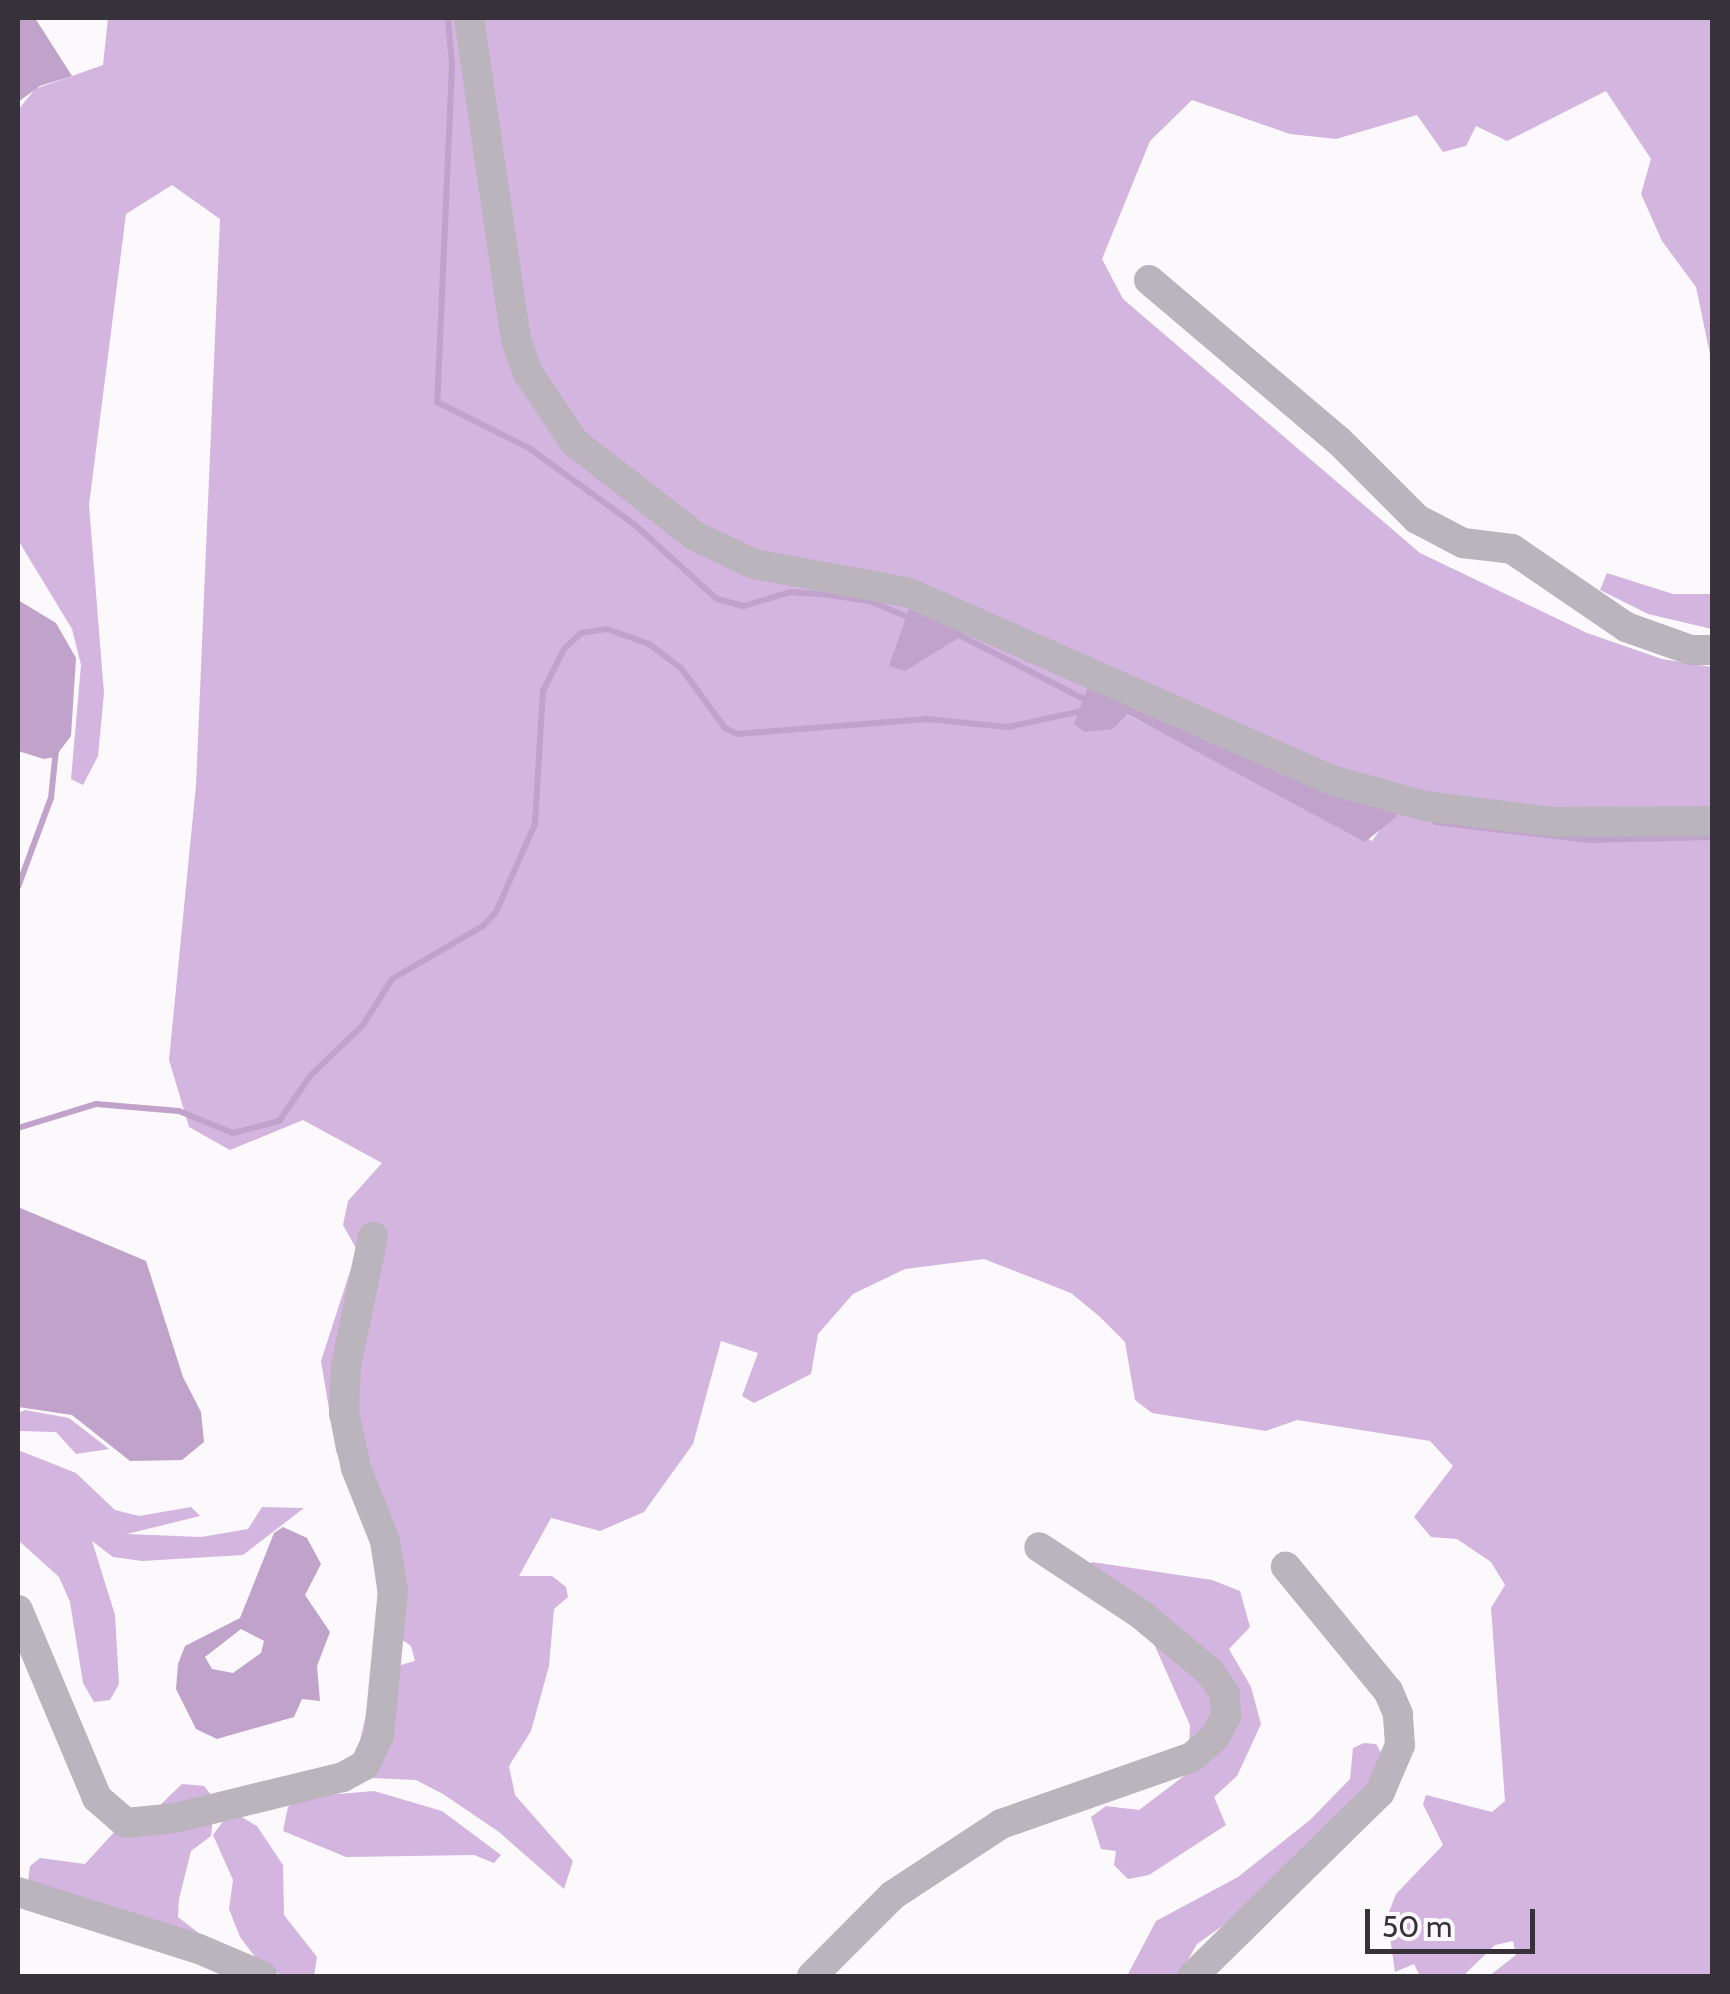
<!DOCTYPE html>
<html>
<head>
<meta charset="utf-8">
<style>
	body { margin:0 }
	#map { position:relative; width:1730px; height:1994px; overflow:hidden; background:#fcf9fd; font-family:Cabin,sans-serif }
	div>[style] { position:absolute }
	.forest>* { inset:0; background:#d3b5df }
	.water>* { inset:0; background:#c0a2cb }
	.stream>* { height:6px; margin:-3px; padding:0 3px; transform-origin:3px; border-radius:3px; background:#c0a2cb }
	.minor>* { height:30px; margin:-15px; padding:0 15px; transform-origin:15px; border-radius:15px; background:#bab4bc }
	span { translate:-50% -50%; white-space:nowrap; text-align:center; line-height:1.15; -webkit-text-stroke:10px #fcf9fd; paint-order:stroke }
	.frame { position:absolute; inset:0; border:20px solid #373139; pointer-events:none }
	.scale { position:absolute; left:1365px; top:1909px; width:170px; height:45px; box-sizing:border-box; border:5px solid #373139; border-top:0; padding-left:12px; font-size:30px; line-height:35px; white-space:nowrap; color:#373139; -webkit-text-stroke:8px #fcf9fd; paint-order:stroke }
</style>
</head>
<body>
<div id="map">
	<div class="forest">
		<div style="clip-path:polygon(evenodd,108px 18px,1712px 18px,1712px 364px,1696px 287px,1662px 241px,1641px 194px,1651px 159px,1606px 91px,1507px 141px,1476px 126px,1466px 146px,1443px 152px,1417px 115px,1336px 139px,1290px 134px,1192px 100px,1150px 141px,1102px 259px,1123px 299px,1420px 553px,1587px 633px,1662px 659px,1712px 667px,1712px 1976px,1489px 1976px,1516px 1955px,1513px 1941px,1495px 1945px,1463px 1976px,1420px 1976px,1414px 1964px,1395px 1972px,1387px 1917px,1396px 1894px,1443px 1845px,1423px 1804px,1426px 1795px,1492px 1812px,1505px 1801px,1491px 1608px,1505px 1585px,1491px 1562px,1457px 1539px,1431px 1537px,1414px 1517px,1453px 1466px,1430px 1441px,1297px 1420px,1266px 1431px,1152px 1413px,1135px 1400px,1125px 1342px,1099px 1316px,1071px 1293px,984px 1259px,905px 1269px,853px 1294px,818px 1334px,811px 1374px,754px 1403px,742px 1396px,758px 1353px,721px 1341px,693px 1444px,644px 1512px,600px 1531px,551px 1518px,519px 1576px,552px 1576px,566px 1587px,568px 1597px,554px 1609px,549px 1666px,531px 1731px,509px 1766px,515px 1795px,573px 1861px,564px 1889px,499px 1832px,443px 1794px,416px 1780px,371px 1778px,357px 1753px,376px 1672px,415px 1661px,411px 1646px,382px 1626px,369px 1532px,336px 1451px,321px 1361px,357px 1250px,343px 1225px,348px 1201px,382px 1163px,303px 1120px,230px 1150px,189px 1127px,169px 1060px,196px 785px,220px 219px,172px 185px,126px 214px,89px 505px,104px 693px,98px 756px,83px 785px,71px 779px,81px 665px,72px 629px,18px 540px,18px 110px,35px 89px,103px 65px,108px 18px,1126px 714px,1296px 780px,1387px 820px,1372px 841px,1126px 714px)"></div>
		<div style="clip-path:polygon(1607px 573px,1673px 594px,1712px 594px,1712px 629px,1648px 614px,1600px 590px)"></div>
		<div style="clip-path:polygon(25px 1410px,69px 1418px,109px 1449px,76px 1454px,56px 1432px,18px 1431px,18px 1413px)"></div>
		<div style="clip-path:polygon(18px 1450px,76px 1473px,115px 1510px,139px 1516px,191px 1507px,200px 1516px,127px 1534px,201px 1537px,248px 1529px,262px 1507px,304px 1508px,243px 1555px,142px 1561px,113px 1557px,92px 1541px,115px 1615px,119px 1684px,110px 1700px,94px 1702px,83px 1683px,70px 1602px,59px 1577px,18px 1540px)"></div>
		<div style="clip-path:polygon(1092px 1562px,1212px 1580px,1240px 1591px,1250px 1627px,1229px 1649px,1251px 1687px,1261px 1724px,1237px 1776px,1214px 1797px,1226px 1825px,1149px 1875px,1128px 1879px,1114px 1865px,1116px 1851px,1101px 1849px,1091px 1817px,1106px 1806px,1139px 1810px,1188px 1773px,1190px 1725px,1150px 1635px,1088px 1567px)"></div>
		<div style="clip-path:polygon(1364px 1743px,1376px 1744px,1382px 1754px,1368px 1786px,1263px 1897px,1197px 1944px,1179px 1976px,1127px 1976px,1156px 1921px,1238px 1877px,1310px 1820px,1350px 1779px,1353px 1748px)"></div>
		<div style="clip-path:polygon(182px 1784px,204px 1786px,215px 1800px,211px 1836px,191px 1851px,179px 1899px,178px 1917px,205px 1938px,28px 1881px,30px 1866px,40px 1858px,85px 1864px,116px 1830px,155px 1810px)"></div>
		<div style="clip-path:polygon(374px 1791px,442px 1811px,501px 1855px,494px 1863px,474px 1855px,346px 1857px,283px 1831px,288px 1807px,303px 1797px)"></div>
		<div style="clip-path:polygon(240px 1816px,257px 1826px,283px 1865px,284px 1915px,317px 1957px,314px 1976px,284px 1976px,261px 1965px,240px 1937px,229px 1909px,233px 1880px,213px 1835px,224px 1820px)"></div>
	</div>
	<div class="water">
		<div style="clip-path:polygon(18px 18px,35px 18px,72px 76px,40px 86px,18px 102px)"></div>
		<div style="clip-path:polygon(18px 600px,56px 623px,76px 658px,71px 736px,55px 757px,44px 759px,18px 751px)"></div>
		<div style="clip-path:polygon(910px 606px,965px 634px,905px 671px,889px 666px)"></div>
		<div style="clip-path:polygon(1088px 687px,1296px 780px,1398px 811px,1396px 817px,1365px 842px,1127px 714px,1113px 729px,1085px 732px,1074px 724px)"></div>
		<div style="clip-path:polygon(18px 1207px,146px 1261px,183px 1377px,201px 1412px,204px 1442px,182px 1460px,130px 1461px,72px 1415px,18px 1407px)"></div>
		<div style="clip-path:polygon(evenodd,283px 1527px,307px 1538px,321px 1564px,305px 1595px,330px 1632px,317px 1666px,320px 1701px,302px 1699px,294px 1717px,217px 1739px,196px 1729px,176px 1689px,178px 1664px,185px 1646px,240px 1618px,274px 1533px,283px 1527px,241px 1629px,264px 1641px,261px 1653px,233px 1673px,212px 1669px,205px 1657px,241px 1629px)"></div>
	</div>
	<div class="stream">
		<div style="left:448px;top:18px;width:47px;rotate:85.1deg"></div>
		<div style="left:452px;top:65px;width:337px;rotate:92.5deg"></div>
		<div style="left:437px;top:402px;width:103px;rotate:26.6deg"></div>
		<div style="left:529px;top:448px;width:131px;rotate:36deg"></div>
		<div style="left:635px;top:525px;width:110px;rotate:42.1deg"></div>
		<div style="left:717px;top:599px;width:28px;rotate:15deg"></div>
		<div style="left:744px;top:606px;width:48px;rotate:-16.9deg"></div>
		<div style="left:790px;top:592px;width:32px;rotate:4deg"></div>
		<div style="left:822px;top:594px;width:48px;rotate:8.5deg"></div>
		<div style="left:869px;top:601px;width:44px;rotate:22.5deg"></div>
		<div style="left:955px;top:633px;width:147px;rotate:27.1deg"></div>
		<div style="left:1435px;top:822px;width:155px;rotate:6.7deg"></div>
		<div style="left:1589px;top:840px;width:123px;rotate:-1.4deg"></div>
		<div style="left:18px;top:887px;width:95px;rotate:-69.7deg"></div>
		<div style="left:51px;top:798px;width:48px;rotate:-84.1deg"></div>
		<div style="left:18px;top:1128px;width:82px;rotate:-17.1deg"></div>
		<div style="left:96px;top:1104px;width:83px;rotate:4.8deg"></div>
		<div style="left:179px;top:1111px;width:58px;rotate:22.2deg"></div>
		<div style="left:233px;top:1133px;width:48px;rotate:-14.6deg"></div>
		<div style="left:279px;top:1121px;width:56px;rotate:-55.2deg"></div>
		<div style="left:311px;top:1075px;width:72px;rotate:-43.9deg"></div>
		<div style="left:363px;top:1025px;width:54px;rotate:-57.8deg"></div>
		<div style="left:392px;top:979px;width:105px;rotate:-30.2deg"></div>
		<div style="left:483px;top:926px;width:19px;rotate:-47deg"></div>
		<div style="left:496px;top:912px;width:96px;rotate:-66.1deg"></div>
		<div style="left:535px;top:824px;width:133px;rotate:-86.6deg"></div>
		<div style="left:543px;top:691px;width:47px;rotate:-63.4deg"></div>
		<div style="left:564px;top:649px;width:23px;rotate:-43deg"></div>
		<div style="left:581px;top:633px;width:26px;rotate:-9deg"></div>
		<div style="left:607px;top:629px;width:45px;rotate:19.7deg"></div>
		<div style="left:649px;top:644px;width:40px;rotate:37deg"></div>
		<div style="left:681px;top:668px;width:74px;rotate:53.7deg"></div>
		<div style="left:725px;top:728px;width:13px;rotate:27deg"></div>
		<div style="left:737px;top:734px;width:191px;rotate:-4.5deg"></div>
		<div style="left:927px;top:719px;width:81px;rotate:5.6deg"></div>
		<div style="left:1008px;top:727px;width:76px;rotate:-12.2deg"></div>
	</div>
	<div class="minor">
		<div style="left:469px;top:18px;width:324px;rotate:81.7deg"></div>
		<div style="left:516px;top:339px;width:36px;rotate:71deg"></div>
		<div style="left:528px;top:373px;width:83px;rotate:56.3deg"></div>
		<div style="left:574px;top:442px;width:153px;rotate:37.8deg"></div>
		<div style="left:695px;top:536px;width:65px;rotate:25.4deg"></div>
		<div style="left:754px;top:564px;width:156px;rotate:10.4deg"></div>
		<div style="left:907px;top:592px;width:461px;rotate:23.9deg"></div>
		<div style="left:1328px;top:779px;width:101px;rotate:15.6deg"></div>
		<div style="left:1425px;top:806px;width:130px;rotate:7.1deg"></div>
		<div style="left:1554px;top:822px;width:158px;rotate:-0.4deg"></div>
		<div style="left:1149px;top:280px;width:249px;rotate:40.3deg"></div>
		<div style="left:1339px;top:441px;width:110px;rotate:45deg"></div>
		<div style="left:1417px;top:519px;width:52px;rotate:27.6deg"></div>
		<div style="left:1463px;top:543px;width:49px;rotate:7deg"></div>
		<div style="left:1512px;top:549px;width:138px;rotate:34.4deg"></div>
		<div style="left:1626px;top:627px;width:69px;rotate:19.5deg"></div>
		<div style="left:1691px;top:650px;width:21px"></div>
		<div style="left:18px;top:1610px;width:204px;rotate:67.2deg"></div>
		<div style="left:97px;top:1798px;width:38px;rotate:41deg"></div>
		<div style="left:126px;top:1823px;width:49px;rotate:-5.8deg"></div>
		<div style="left:175px;top:1818px;width:173px;rotate:-13.7deg"></div>
		<div style="left:343px;top:1777px;width:25px;rotate:-29deg"></div>
		<div style="left:365px;top:1765px;width:33px;rotate:-65deg"></div>
		<div style="left:379px;top:1735px;width:146px;rotate:-84.5deg"></div>
		<div style="left:393px;top:1590px;width:50px;rotate:-99.3deg"></div>
		<div style="left:385px;top:1541px;width:79px;rotate:-111.7deg"></div>
		<div style="left:356px;top:1468px;width:56px;rotate:-102.3deg"></div>
		<div style="left:344px;top:1413px;width:47px;rotate:-87.6deg"></div>
		<div style="left:346px;top:1366px;width:132px;rotate:-78.2deg"></div>
		<div style="left:18px;top:1892px;width:190px;rotate:17.5deg"></div>
		<div style="left:199px;top:1949px;width:69px;rotate:23.2deg"></div>
		<div style="left:812px;top:1976px;width:115px;rotate:-45deg"></div>
		<div style="left:893px;top:1895px;width:129px;rotate:-33.3deg"></div>
		<div style="left:1001px;top:1824px;width:202px;rotate:-19.3deg"></div>
		<div style="left:1192px;top:1757px;width:30px;rotate:-41deg"></div>
		<div style="left:1215px;top:1737px;width:24px;rotate:-62deg"></div>
		<div style="left:1226px;top:1716px;width:22px;rotate:-93deg"></div>
		<div style="left:1225px;top:1694px;width:25px;rotate:-124deg"></div>
		<div style="left:1211px;top:1673px;width:90px;rotate:-140deg"></div>
		<div style="left:1142px;top:1615px;width:123px;rotate:-146.6deg"></div>
		<div style="left:1193px;top:1976px;width:262px;rotate:-44.5deg"></div>
		<div style="left:1380px;top:1792px;width:51px;rotate:-66.9deg"></div>
		<div style="left:1400px;top:1745px;width:31px;rotate:-94deg"></div>
		<div style="left:1398px;top:1714px;width:25px;rotate:-113deg"></div>
		<div style="left:1388px;top:1691px;width:161px;rotate:-129.4deg"></div>
	</div>
	<div class="frame"></div>
	<div class="scale">50 m</div>
</div>
</body>
</html>
